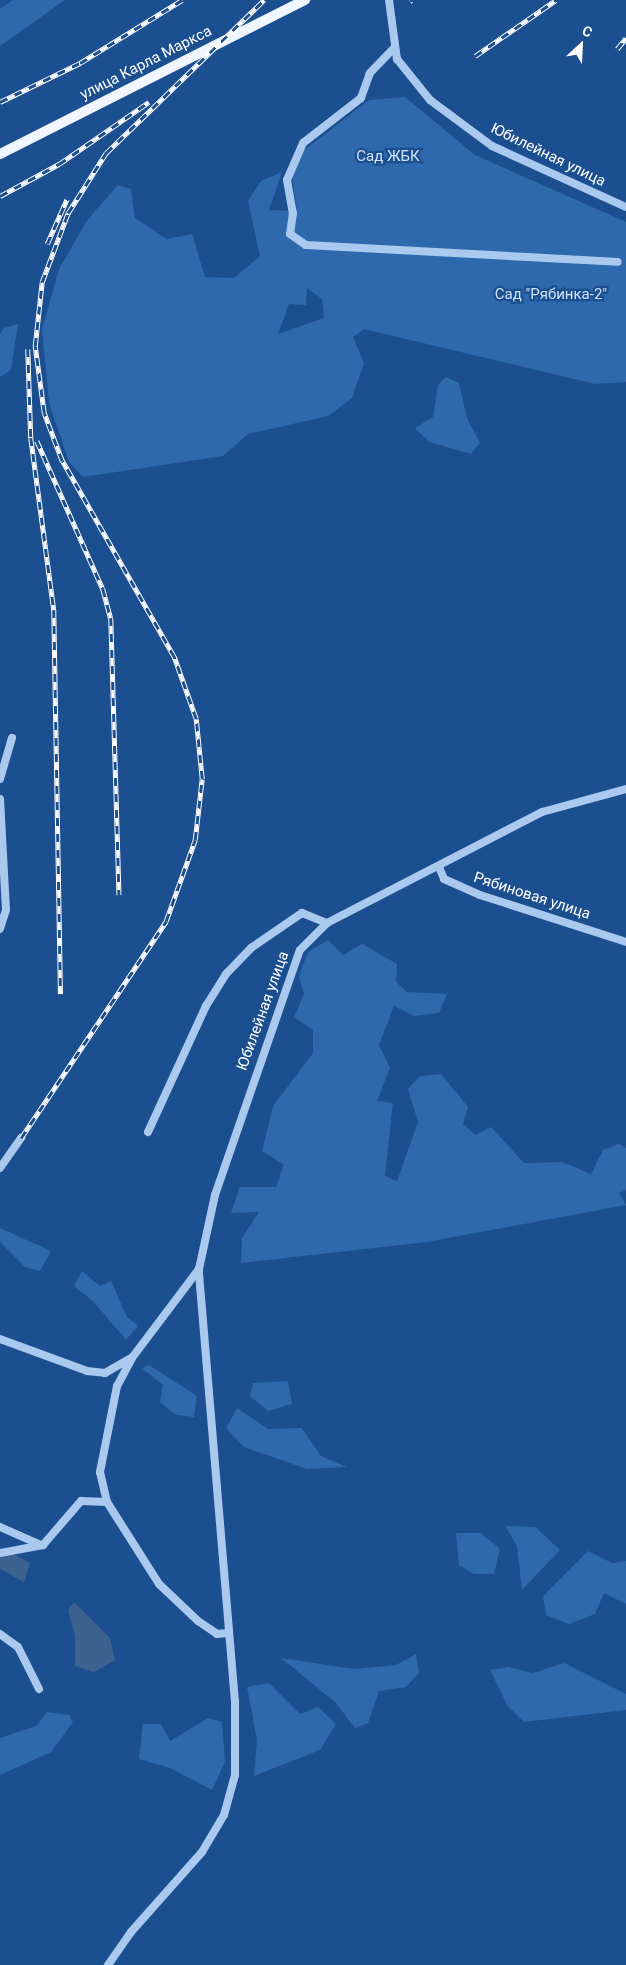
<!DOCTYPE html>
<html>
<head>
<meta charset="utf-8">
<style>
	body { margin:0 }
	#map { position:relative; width:626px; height:1965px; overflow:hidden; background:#1b4f8f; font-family:Roboto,sans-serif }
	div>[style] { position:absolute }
	.green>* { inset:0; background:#2e69ad }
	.water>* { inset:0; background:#3c6290 }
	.minor>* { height:8px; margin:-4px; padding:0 4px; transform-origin:4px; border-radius:4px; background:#a9c9ee }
	.major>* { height:10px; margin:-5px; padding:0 5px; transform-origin:5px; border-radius:5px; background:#f0f6ff }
	.rail>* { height:4.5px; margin-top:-2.25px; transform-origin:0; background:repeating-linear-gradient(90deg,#1b4f8f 0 8px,#fff 0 16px); box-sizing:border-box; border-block:1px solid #fff }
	span { translate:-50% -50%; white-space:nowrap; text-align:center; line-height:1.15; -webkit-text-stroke:4.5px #1b4f8f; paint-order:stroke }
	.street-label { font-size:15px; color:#fff }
	.park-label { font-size:15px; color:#cfe3fa }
	.north { position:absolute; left:556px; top:20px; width:50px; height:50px; -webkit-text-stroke:4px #1b4f8f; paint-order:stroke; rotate:25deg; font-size:14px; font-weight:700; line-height:20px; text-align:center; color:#fff }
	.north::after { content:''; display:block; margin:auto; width:18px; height:22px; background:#fff; clip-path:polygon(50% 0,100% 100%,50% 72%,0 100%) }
</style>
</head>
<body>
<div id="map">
	<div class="green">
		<div style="clip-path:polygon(13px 0,65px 0,0 46px,0 9px)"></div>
		<div style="clip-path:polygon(evenodd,405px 97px,475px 155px,626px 222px,626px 382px,595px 384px,364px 329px,353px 337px,364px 363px,352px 398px,328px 416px,248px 434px,223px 456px,83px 477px,69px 462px,49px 403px,42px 329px,59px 269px,88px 219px,118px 185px,131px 189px,135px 218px,167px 239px,192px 234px,205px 277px,234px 278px,260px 256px,248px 201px,261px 181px,282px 172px,269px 210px,297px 211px,292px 175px,303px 151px,369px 100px,405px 97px,307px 288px,322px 299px,324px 318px,278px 334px,289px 304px,306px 305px,307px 288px)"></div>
		<div style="clip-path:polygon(18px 324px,11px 370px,0 377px,0 334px,4px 328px)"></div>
		<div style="clip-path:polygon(446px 377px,459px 383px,467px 418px,480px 443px,471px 454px,429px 442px,415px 428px,433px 417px,438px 385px)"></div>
		<div style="clip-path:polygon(328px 940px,343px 955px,362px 944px,397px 964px,396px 982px,407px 992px,447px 994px,439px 1013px,414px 1016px,394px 1006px,379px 1045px,390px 1068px,377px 1101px,393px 1103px,385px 1176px,397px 1181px,418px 1122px,408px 1089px,420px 1076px,441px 1074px,468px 1107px,463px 1124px,475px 1135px,491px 1127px,524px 1163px,562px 1162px,591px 1174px,603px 1150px,619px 1144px,626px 1148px,626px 1190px,619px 1193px,626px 1205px,427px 1242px,241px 1263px,242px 1238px,259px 1212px,231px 1213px,240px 1187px,276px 1187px,284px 1165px,262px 1151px,273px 1106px,313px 1053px,313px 1030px,294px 1017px,304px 994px,299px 976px,308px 952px)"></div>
		<div style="clip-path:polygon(0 1228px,51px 1251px,40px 1271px,25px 1267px,0 1242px)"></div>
		<div style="clip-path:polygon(82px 1271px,100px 1286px,111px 1281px,127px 1317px,138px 1326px,126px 1340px,94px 1302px,74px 1286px)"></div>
		<div style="clip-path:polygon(149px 1365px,197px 1396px,194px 1417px,176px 1415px,160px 1402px,163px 1385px,142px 1368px)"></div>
		<div style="clip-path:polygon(288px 1381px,292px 1404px,268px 1411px,250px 1396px,253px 1383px)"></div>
		<div style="clip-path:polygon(237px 1408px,268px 1429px,302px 1428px,321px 1456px,347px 1467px,307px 1469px,244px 1447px,226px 1428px)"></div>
		<div style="clip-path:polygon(505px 1526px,535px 1527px,560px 1550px,522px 1590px,517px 1546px)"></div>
		<div style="clip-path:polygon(456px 1533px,481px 1533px,500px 1549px,494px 1574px,474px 1574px,459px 1565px)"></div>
		<div style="clip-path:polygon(588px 1551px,612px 1563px,626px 1561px,626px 1604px,604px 1593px,595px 1614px,569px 1624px,546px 1615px,543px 1596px)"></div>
		<div style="clip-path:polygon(416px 1654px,419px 1673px,406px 1687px,379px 1691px,368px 1723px,355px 1728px,335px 1702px,281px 1658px,354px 1669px,396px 1665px)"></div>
		<div style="clip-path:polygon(564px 1663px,626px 1694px,626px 1710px,524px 1722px,507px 1705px,490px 1670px,508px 1667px,533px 1673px)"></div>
		<div style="clip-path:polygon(269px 1683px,300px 1714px,318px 1707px,336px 1724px,320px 1750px,254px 1776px,257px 1740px,247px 1687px)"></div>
		<div style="clip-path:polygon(47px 1712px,69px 1715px,73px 1722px,51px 1752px,0 1775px,0 1738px,36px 1726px)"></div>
		<div style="clip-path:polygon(208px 1718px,222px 1722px,225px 1762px,212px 1790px,170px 1768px,139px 1759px,143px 1724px,161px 1724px,170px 1741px)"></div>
	</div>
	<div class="water">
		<div style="clip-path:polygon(10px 1552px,30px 1563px,24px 1582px,0 1569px,0 1557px)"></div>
		<div style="clip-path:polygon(74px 1602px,110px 1638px,115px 1660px,94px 1672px,75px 1666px,75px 1636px,68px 1610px)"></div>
	</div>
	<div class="minor">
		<div style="left:389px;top:0;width:60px;rotate:82.3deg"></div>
		<div style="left:397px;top:59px;width:53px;rotate:51.2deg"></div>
		<div style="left:430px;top:100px;width:77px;rotate:36.6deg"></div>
		<div style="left:492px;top:146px;width:147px;rotate:24.5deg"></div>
		<div style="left:394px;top:48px;width:35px;rotate:134deg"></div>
		<div style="left:370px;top:73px;width:27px;rotate:110deg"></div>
		<div style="left:361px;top:98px;width:73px;rotate:142.2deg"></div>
		<div style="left:303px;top:143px;width:40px;rotate:113.4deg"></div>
		<div style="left:287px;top:180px;width:34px;rotate:80deg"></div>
		<div style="left:293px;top:213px;width:21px;rotate:98deg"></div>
		<div style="left:290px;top:234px;width:19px;rotate:35deg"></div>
		<div style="left:306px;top:245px;width:312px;rotate:3.1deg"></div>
		<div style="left:0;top:779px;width:43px;rotate:-73.7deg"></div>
		<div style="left:0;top:799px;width:111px;rotate:86.9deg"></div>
		<div style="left:6px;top:910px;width:20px;rotate:108deg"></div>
		<div style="left:439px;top:867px;width:13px;rotate:67deg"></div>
		<div style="left:444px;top:879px;width:39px;rotate:24deg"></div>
		<div style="left:480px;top:895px;width:153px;rotate:17.8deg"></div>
		<div style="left:148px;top:1132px;width:139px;rotate:-65.3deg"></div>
		<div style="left:206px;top:1006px;width:38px;rotate:-58deg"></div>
		<div style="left:226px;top:974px;width:36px;rotate:-46deg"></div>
		<div style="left:251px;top:948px;width:62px;rotate:-34.5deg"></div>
		<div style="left:302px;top:913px;width:27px;rotate:22deg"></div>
		<div style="left:0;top:1168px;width:37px;rotate:-55deg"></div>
		<div style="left:199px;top:1269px;width:111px;rotate:127deg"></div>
		<div style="left:132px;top:1358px;width:32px;rotate:118deg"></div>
		<div style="left:117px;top:1386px;width:88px;rotate:101.2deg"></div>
		<div style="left:100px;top:1472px;width:31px;rotate:77deg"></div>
		<div style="left:107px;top:1502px;width:97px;rotate:57.6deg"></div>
		<div style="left:159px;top:1584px;width:54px;rotate:43.5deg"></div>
		<div style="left:198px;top:1621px;width:23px;rotate:34deg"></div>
		<div style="left:217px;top:1634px;width:12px;rotate:-5deg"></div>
		<div style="left:0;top:1339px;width:93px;rotate:20.2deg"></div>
		<div style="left:87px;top:1371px;width:18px;rotate:6deg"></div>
		<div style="left:105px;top:1373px;width:30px;rotate:-30deg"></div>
		<div style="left:0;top:1527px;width:45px;rotate:23.7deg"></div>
		<div style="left:0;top:1553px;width:44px;rotate:-10.5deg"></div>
		<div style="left:43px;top:1545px;width:58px;rotate:-49.2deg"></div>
		<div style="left:81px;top:1501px;width:26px;rotate:2deg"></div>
		<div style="left:0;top:1634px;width:22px;rotate:36deg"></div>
		<div style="left:18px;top:1647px;width:47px;rotate:63.4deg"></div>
		<div style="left:108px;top:1965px;width:40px;rotate:-55.1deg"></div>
		<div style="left:131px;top:1932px;width:107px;rotate:-48.4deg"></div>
		<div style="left:202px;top:1852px;width:43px;rotate:-59.3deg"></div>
		<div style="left:224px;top:1815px;width:41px;rotate:-74.6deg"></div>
		<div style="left:235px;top:1775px;width:73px;rotate:-90deg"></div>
		<div style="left:235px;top:1702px;width:434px;rotate:-94.8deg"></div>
		<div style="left:199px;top:1269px;width:76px;rotate:-77.8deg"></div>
		<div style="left:215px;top:1195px;width:259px;rotate:-70.9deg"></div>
		<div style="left:300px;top:950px;width:38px;rotate:-45deg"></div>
		<div style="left:327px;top:923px;width:242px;rotate:-27.3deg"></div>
		<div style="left:542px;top:812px;width:87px;rotate:-15.3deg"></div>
	</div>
	<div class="major">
		<div style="left:0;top:154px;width:342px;rotate:-26.8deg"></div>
	</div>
	<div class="rail">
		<div style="left:410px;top:1px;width:2px;rotate:-27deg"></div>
		<div style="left:617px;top:49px;width:14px;rotate:-51deg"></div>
		<div style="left:475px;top:56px;width:98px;rotate:-34.7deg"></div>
		<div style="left:0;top:102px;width:89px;rotate:-26deg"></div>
		<div style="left:80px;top:63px;width:120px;rotate:-31.7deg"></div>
		<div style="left:0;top:196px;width:67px;rotate:-28.5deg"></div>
		<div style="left:59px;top:164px;width:109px;rotate:-34.6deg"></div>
		<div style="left:47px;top:244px;width:49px;rotate:-66deg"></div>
		<div style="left:28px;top:349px;width:89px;rotate:88.1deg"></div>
		<div style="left:31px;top:438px;width:174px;rotate:82.4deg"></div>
		<div style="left:54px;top:610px;width:384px;rotate:89deg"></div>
		<div style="left:37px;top:441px;width:162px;rotate:66deg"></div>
		<div style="left:103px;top:589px;width:30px;rotate:75deg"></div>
		<div style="left:111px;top:618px;width:277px;rotate:88.3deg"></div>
		<div style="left:21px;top:1138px;width:261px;rotate:-56.2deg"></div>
		<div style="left:166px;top:921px;width:86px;rotate:-70.3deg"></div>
		<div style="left:195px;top:840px;width:61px;rotate:-83.5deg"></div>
		<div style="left:202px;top:779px;width:60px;rotate:-95.7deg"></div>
		<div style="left:196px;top:719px;width:66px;rotate:-109.5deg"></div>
		<div style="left:174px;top:657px;width:226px;rotate:-119.7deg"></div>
		<div style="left:62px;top:461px;width:51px;rotate:-110.6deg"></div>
		<div style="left:44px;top:413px;width:68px;rotate:-97.7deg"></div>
		<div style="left:35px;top:346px;width:64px;rotate:-83.8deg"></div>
		<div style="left:42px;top:282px;width:74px;rotate:-69.4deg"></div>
		<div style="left:68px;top:213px;width:71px;rotate:-57.7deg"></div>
		<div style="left:106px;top:153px;width:220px;rotate:-44.1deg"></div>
	</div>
	<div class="street-label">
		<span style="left:146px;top:63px;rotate:-27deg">улица Карла Маркса</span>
		<span style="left:548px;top:155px;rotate:26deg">Юбилейная улица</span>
		<span style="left:532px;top:896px;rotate:18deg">Рябиновая улица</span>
		<span style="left:263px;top:1011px;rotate:-70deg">Юбилейная улица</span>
	</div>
	<div class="park-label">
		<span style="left:388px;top:157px">Сад ЖБК</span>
		<span style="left:551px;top:295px">Сад "Рябинка-2"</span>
	</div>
	<div class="north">С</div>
</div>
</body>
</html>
